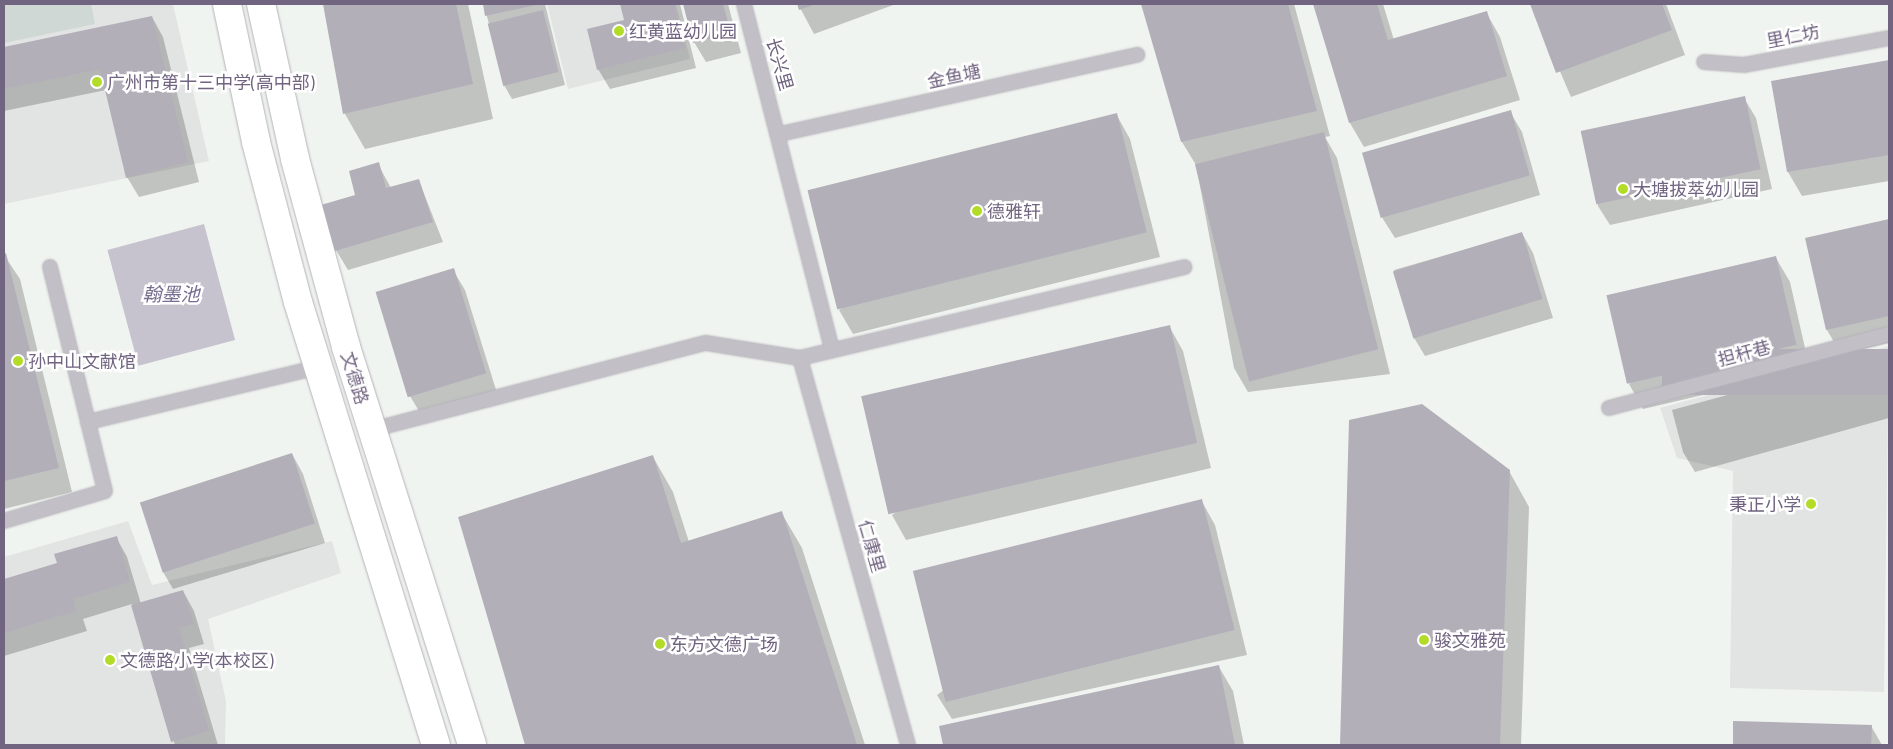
<!DOCTYPE html>
<html>
<head>
<meta charset="utf-8">
<style>
	body { margin:0 }
	#map { position:relative; width:1893px; height:749px; overflow:hidden; background:#f0f4f0; font-family:Barlow,"Noto Sans SC",sans-serif }
	div>[style] { position:absolute }
	.built>* { inset:0; background:#e2e4e3 }
	.green>* { inset:0; background:#cfd8d5 }
	.water>* { inset:0; background:#c6c3cf; transform-origin:0 0 }
	.shadow>* { inset:0; background:#0003 }
	.building>* { inset:0; background:#b3afb9; transform-origin:0 0 }
	.roads { filter:drop-shadow(0 0 1px #b5b2ba) drop-shadow(0 0 1px #b5b2ba) }
	.service>* { height:14px; margin:-7px; padding:0 7px; transform-origin:7px; border-radius:7px; background:#c2bfc6 }
	.secondary>* { height:28px; margin:-14px; padding:0 14px; transform-origin:14px; border-radius:14px; background:#fff }
	.dots>* { width:14px; height:14px; translate:-50% -50%; box-sizing:border-box; border:2px solid #fff; border-radius:50% }
	span { translate:-50% -50%; white-space:nowrap; text-align:center; line-height:1.15; -webkit-text-stroke:5px #fff; paint-order:stroke }
	.poi-label { font-size:18px; color:#706480 }
	.left { translate:0 -50%; text-align:left }
	.right { translate:-100% -50%; text-align:right }
	.street-label { font-size:18px; color:#706480 }
	.water-label { font-size:19px; color:#786e91; font-style:italic }
	.frame { position:absolute; inset:0; border:5px solid #706480; pointer-events:none }
</style>
</head>
<body>
<div id="map">
	<div class="built">
		<div style="clip-path:polygon(4px 4px,173px 4px,209px 161px,4px 204px)"></div>
		<div style="clip-path:polygon(547px 4px,676px 4px,690px 59px,568px 89px)"></div>
		<div style="clip-path:polygon(1889px 346px,1884px 692px,1730px 688px,1733px 471px,1677px 458px,1660px 408px)"></div>
		<div style="clip-path:polygon(128px 521px,152px 585px,332px 541px,341px 573px,208px 619px,226px 701px,225px 745px,4px 745px,4px 557px)"></div>
	</div>
	<div class="green">
		<div style="clip-path:polygon(4px 4px,91px 4px,95px 24px,4px 43px)"></div>
	</div>
	<div class="water">
		<div style="left:204px;top:224px;width:120px;height:100px;rotate:75deg"></div>
	</div>
	<div class="shadow">
		<div style="clip-path:polygon(324px 4px,468px 4px,493px 119px,365px 149px,345px 114px)"></div>
		<div style="clip-path:polygon(484px 4px,545px 4px,565px 85px,512px 99px,504px 85px)"></div>
		<div style="clip-path:polygon(621px 4px,680px 4px,696px 68px,610px 89px,598px 69px,625px 21px)"></div>
		<div style="clip-path:polygon(684px 4px,728px 4px,741px 53px,706px 62px,694px 42px)"></div>
		<div style="clip-path:polygon(798px 4px,896px 4px,814px 34px)"></div>
		<div style="clip-path:polygon(1143px 4px,1294px 4px,1330px 136px,1325px 137px,1337px 158px,1390px 374px,1248px 392px,1234px 368px,1196px 165px,1182px 142px)"></div>
		<div style="clip-path:polygon(1314px 4px,1383px 4px,1394px 40px,1486px 12px,1500px 37px,1520px 100px,1364px 147px,1350px 123px)"></div>
		<div style="clip-path:polygon(1531px 4px,1666px 4px,1685px 55px,1571px 97px)"></div>
		<div style="clip-path:polygon(152px 17px,163px 37px,199px 182px,139px 197px,127px 177px,106px 90px,4px 111px,4px 48px)"></div>
		<div style="clip-path:polygon(1889px 61px,1889px 181px,1802px 196px,1788px 172px,1772px 82px)"></div>
		<div style="clip-path:polygon(1744px 98px,1756px 118px,1772px 189px,1610px 225px,1598px 206px,1582px 134px)"></div>
		<div style="clip-path:polygon(1510px 112px,1522px 132px,1540px 195px,1395px 238px,1383px 219px,1364px 154px)"></div>
		<div style="clip-path:polygon(1116px 114px,1130px 139px,1160px 257px,853px 334px,839px 310px)"></div>
		<div style="clip-path:polygon(378px 164px,391px 188px,419px 181px,443px 242px,348px 270px,336px 250px,357px 196px)"></div>
		<div style="clip-path:polygon(1889px 220px,1889px 343px,1841px 354px,1827px 330px,1806px 239px)"></div>
		<div style="clip-path:polygon(1522px 233px,1533px 253px,1553px 318px,1425px 356px,1413px 336px,1394px 270px)"></div>
		<div style="clip-path:polygon(4px 255px,20px 279px,72px 492px,4px 509px)"></div>
		<div style="clip-path:polygon(1776px 258px,1790px 282px,1810px 370px,1643px 409px,1629px 384px)"></div>
		<div style="clip-path:polygon(453px 270px,465px 290px,497px 393px,422px 416px,410px 396px)"></div>
		<div style="clip-path:polygon(1169px 326px,1183px 351px,1211px 468px,906px 540px,892px 515px)"></div>
		<div style="clip-path:polygon(1889px 351px,1889px 418px,1695px 472px,1683px 452px,1672px 410px)"></div>
		<div style="clip-path:polygon(1350px 421px,1509px 471px,1529px 507px,1521px 745px,1341px 745px)"></div>
		<div style="clip-path:polygon(292px 454px,303px 474px,325px 543px,173px 589px,162px 570px)"></div>
		<div style="clip-path:polygon(653px 457px,673px 492px,689px 542px,781px 512px,802px 548px,865px 745px,526px 745px,460px 518px)"></div>
		<div style="clip-path:polygon(1201px 500px,1215px 525px,1247px 655px,952px 719px,937px 695px)"></div>
		<div style="clip-path:polygon(116px 537px,127px 557px,141px 604px,183px 591px,194px 611px,204px 644px,189px 648px,218px 745px,175px 745px,132px 604px,83px 619px,87px 631px,4px 656px,4px 580px,58px 564px)"></div>
		<div style="clip-path:polygon(1219px 667px,1233px 691px,1244px 745px,944px 745px,941px 727px)"></div>
		<div style="clip-path:polygon(1735px 722px,1871px 726px,1882px 745px,1734px 745px)"></div>
	</div>
	<div class="building">
		<div style="clip-path:polygon(323px 4px,456px 4px,473px 84px,343px 114px)"></div>
		<div style="clip-path:polygon(483px 4px,536px 4px,536px 5px,485px 16px)"></div>
		<div style="clip-path:polygon(620px 4px,674px 4px,685px 48px,597px 70px,587px 29px,624px 20px)"></div>
		<div style="clip-path:polygon(683px 4px,723px 4px,731px 33px,693px 43px)"></div>
		<div style="clip-path:polygon(797px 4px,816px 4px,799px 10px)"></div>
		<div style="clip-path:polygon(1141px 4px,1288px 4px,1317px 111px,1181px 142px)"></div>
		<div style="clip-path:polygon(1313px 4px,1377px 4px,1388px 40px,1487px 11px,1507px 76px,1349px 123px)"></div>
		<div style="clip-path:polygon(1530px 4px,1662px 4px,1672px 30px,1556px 73px)"></div>
		<div style="left:543px;top:10px;width:64px;height:57px;rotate:76deg"></div>
		<div style="clip-path:polygon(152px 16px,188px 162px,126px 178px,100px 69px,4px 89px,4px 47px)"></div>
		<div style="clip-path:polygon(1889px 60px,1889px 155px,1787px 172px,1771px 81px)"></div>
		<div style="left:1745px;top:96px;width:75px;height:168px;rotate:78deg"></div>
		<div style="left:1511px;top:110px;width:68px;height:155px;rotate:74deg"></div>
		<div style="left:1117px;top:113px;width:123px;height:319px;rotate:76deg"></div>
		<div style="left:1324px;top:132px;width:224px;height:133px;rotate:76deg"></div>
		<div style="clip-path:polygon(379px 162px,386px 188px,419px 179px,433px 222px,335px 251px,321px 205px,355px 195px,349px 171px)"></div>
		<div style="clip-path:polygon(1889px 219px,1889px 316px,1826px 330px,1805px 238px)"></div>
		<div style="left:1522px;top:232px;width:70px;height:135px;rotate:73deg"></div>
		<div style="clip-path:polygon(6px 253px,59px 468px,4px 481px,4px 254px)"></div>
		<div style="left:1776px;top:256px;width:91px;height:174px;rotate:77deg"></div>
		<div style="left:454px;top:268px;width:110px;height:82px;rotate:73deg"></div>
		<div style="left:1170px;top:325px;width:121px;height:317px;rotate:77deg"></div>
		<div style="left:1889px;top:349px;width:46px;height:227px;rotate:90deg"></div>
		<div style="clip-path:polygon(1422px 404px,1510px 470px,1500px 745px,1340px 745px,1349px 420px)"></div>
		<div style="left:292px;top:453px;width:74px;height:160px;rotate:72deg"></div>
		<div style="clip-path:polygon(653px 455px,681px 543px,782px 511px,857px 745px,525px 745px,458px 517px)"></div>
		<div style="left:1202px;top:499px;width:135px;height:298px;rotate:76deg"></div>
		<div style="clip-path:polygon(117px 536px,130px 582px,73px 599px,76px 611px,4px 633px,4px 579px,57px 563px,54px 554px)"></div>
		<div style="clip-path:polygon(183px 590px,194px 624px,179px 628px,209px 731px,171px 742px,131px 605px)"></div>
		<div style="clip-path:polygon(1219px 665px,1235px 745px,943px 745px,939px 726px)"></div>
		<div style="clip-path:polygon(1733px 721px,1872px 725px,1871px 745px,1733px 745px)"></div>
	</div>
	<div class="roads">
		<div class="service">
			<div style="left:744px;top:4px;width:357px;rotate:75.7deg"></div>
			<div style="left:1704px;top:62px;width:40px;rotate:4.3deg"></div>
			<div style="left:1744px;top:65px;width:147px;rotate:-10.5deg"></div>
			<div style="left:780px;top:134px;width:366px;rotate:-12.5deg"></div>
			<div style="left:50px;top:267px;width:160px;rotate:76.2deg"></div>
			<div style="left:88px;top:422px;width:236px;rotate:-13.4deg"></div>
			<div style="left:800px;top:358px;width:402px;rotate:74.4deg"></div>
			<div style="left:1609px;top:408px;width:290px;rotate:-14.8deg"></div>
			<div style="left:371px;top:430px;width:346px;rotate:-14.6deg"></div>
			<div style="left:706px;top:343px;width:95px;rotate:9.1deg"></div>
			<div style="left:800px;top:358px;width:395px;rotate:-13.3deg"></div>
			<div style="left:4px;top:521px;width:105px;rotate:-16.5deg"></div>
			<div style="left:105px;top:491px;width:71px;rotate:-103.8deg"></div>
		</div>
		<div class="secondary">
			<div style="left:227px;top:4px;width:141px;rotate:78.1deg"></div>
			<div style="left:256px;top:142px;width:165px;rotate:75.3deg"></div>
			<div style="left:298px;top:302px;width:464px;rotate:72.7deg"></div>
			<div style="left:261px;top:4px;width:159px;rotate:77.6deg"></div>
			<div style="left:295px;top:159px;width:195px;rotate:74.8deg"></div>
			<div style="left:346px;top:347px;width:417px;rotate:72.4deg"></div>
		</div>
	</div>
	<div class="dots">
		<div style="left:619px;top:31px;background:#b2dc27"></div>
		<div style="left:97px;top:82px;background:#b2dc27"></div>
		<div style="left:1623px;top:189px;background:#b2dc27"></div>
		<div style="left:977px;top:211px;background:#b2dc27"></div>
		<div style="left:18px;top:361px;background:#b2dc27"></div>
		<div style="left:1811px;top:504px;background:#b2dc27"></div>
		<div style="left:1424px;top:640px;background:#b2dc27"></div>
		<div style="left:660px;top:644px;background:#b2dc27"></div>
		<div style="left:110px;top:660px;background:#b2dc27"></div>
	</div>
	<div class="poi-label">
		<span class="left" style="left:629px;top:31px">红黄蓝幼儿园</span>
		<span class="left" style="left:107px;top:82px">广州市第十三中学(高中部)</span>
		<span class="left" style="left:1633px;top:189px">大塘拔萃幼儿园</span>
		<span class="left" style="left:987px;top:211px">德雅轩</span>
		<span class="left" style="left:28px;top:361px">孙中山文献馆</span>
		<span class="right" style="left:1801px;top:504px">秉正小学</span>
		<span class="left" style="left:1434px;top:640px">骏文雅苑</span>
		<span class="left" style="left:670px;top:644px">东方文德广场</span>
		<span class="left" style="left:120px;top:660px">文德路小学(本校区)</span>
	</div>
	<div class="street-label">
		<span style="left:1793px;top:36px;rotate:-11deg">里仁坊</span>
		<span style="left:780px;top:64px;rotate:74deg">长兴里</span>
		<span style="left:954px;top:76px;rotate:-12deg">金鱼塘</span>
		<span style="left:1744px;top:353px;rotate:-15deg">担杆巷</span>
		<span style="left:355px;top:378px;rotate:73deg">文德路</span>
		<span style="left:872px;top:546px;rotate:74deg">仁康里</span>
	</div>
	<div class="water-label">
		<span style="left:171px;top:294px">翰墨池</span>
	</div>
	<div class="frame"></div>
</div>
</body>
</html>
